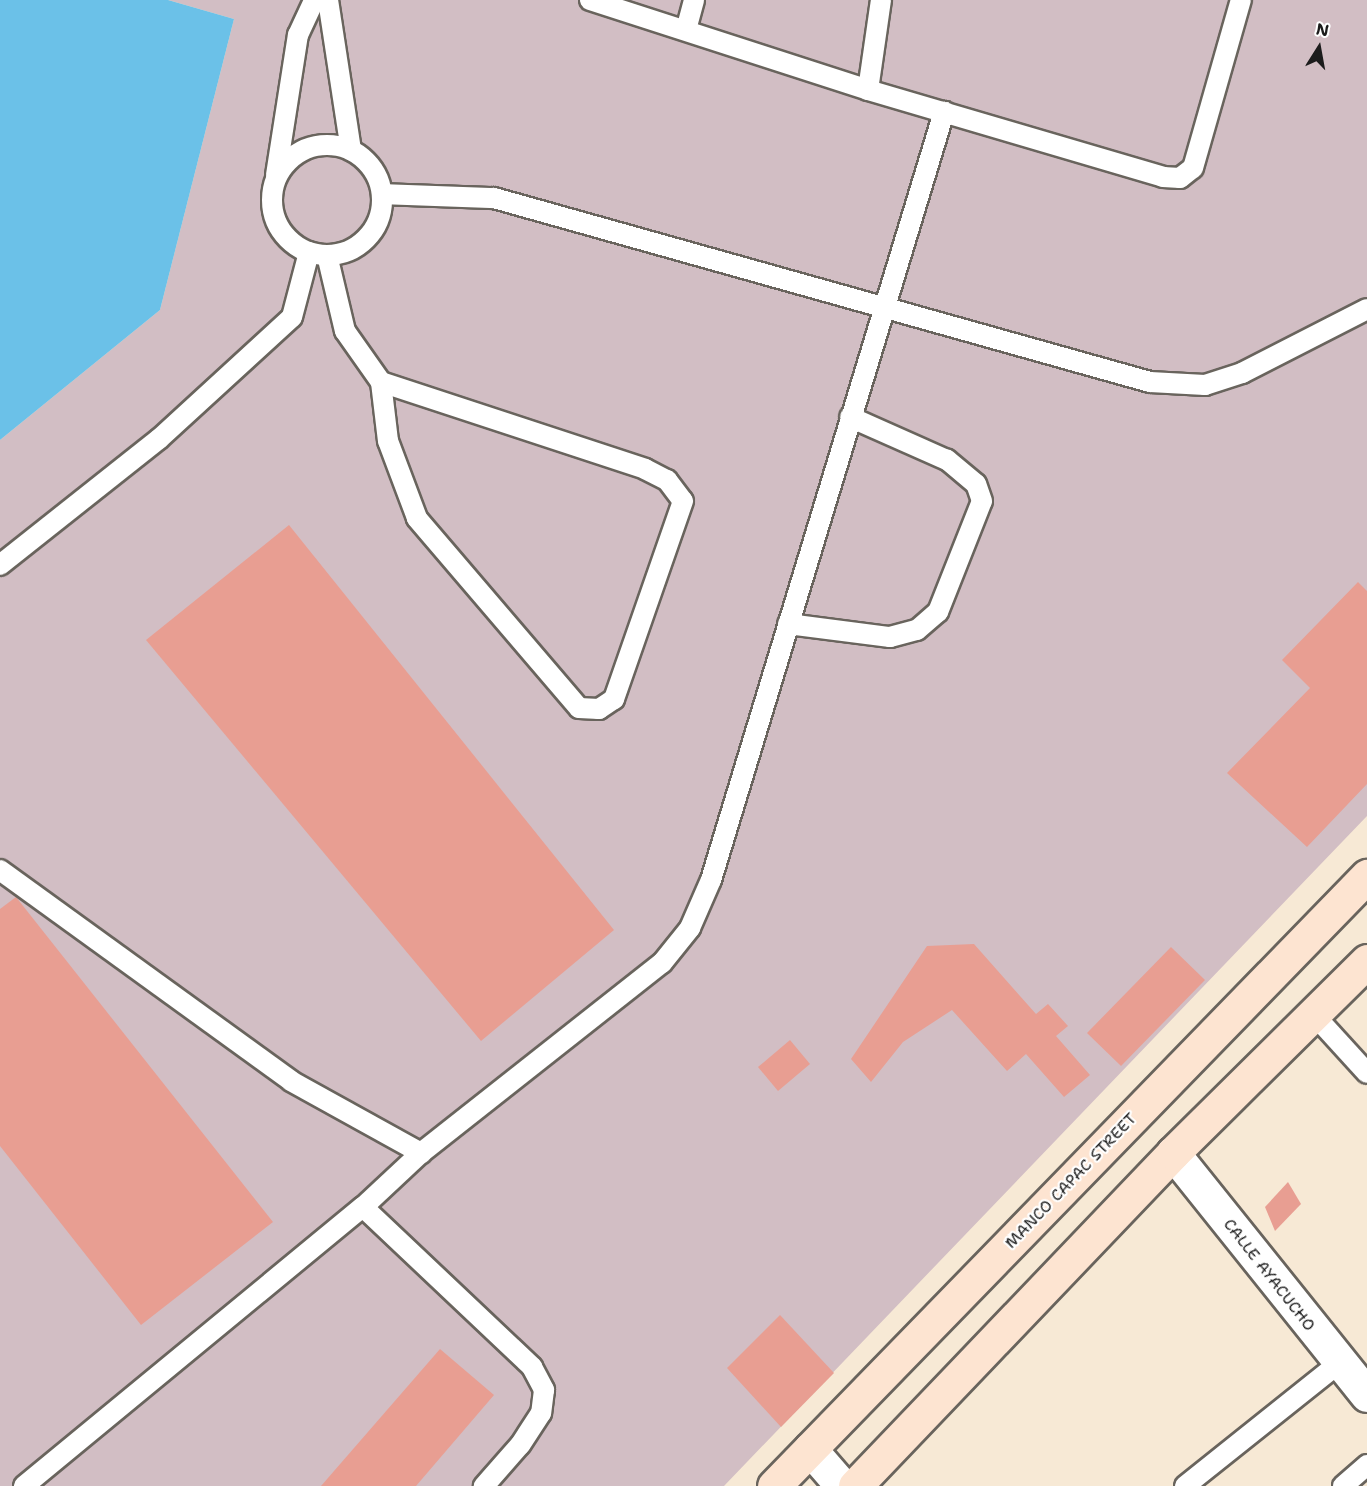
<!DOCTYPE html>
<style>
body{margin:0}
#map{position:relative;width:1367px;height:1486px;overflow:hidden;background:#f7e9d5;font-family:"Shantell Sans",sans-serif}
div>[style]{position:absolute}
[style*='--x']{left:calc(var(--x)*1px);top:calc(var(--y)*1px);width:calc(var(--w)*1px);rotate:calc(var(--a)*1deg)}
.industrial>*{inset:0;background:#d2bec4}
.water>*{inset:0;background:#6bc1e8}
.building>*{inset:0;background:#e89e92}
.roads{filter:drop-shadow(2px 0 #69645d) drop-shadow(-2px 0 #69645d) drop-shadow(0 2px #69645d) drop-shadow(0 -2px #69645d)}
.lane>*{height:20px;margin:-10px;padding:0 10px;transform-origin:10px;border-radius:10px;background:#fff}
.lane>.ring{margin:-10px;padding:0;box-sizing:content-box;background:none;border:20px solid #fff;border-radius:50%}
.street>*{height:33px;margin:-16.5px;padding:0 16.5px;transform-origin:16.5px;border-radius:16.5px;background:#fff}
.secondary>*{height:33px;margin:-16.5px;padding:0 16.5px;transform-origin:16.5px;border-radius:16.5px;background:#fde4d1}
span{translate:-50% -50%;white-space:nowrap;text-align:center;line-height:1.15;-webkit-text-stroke:4.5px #fff;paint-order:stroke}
.street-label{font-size:16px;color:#1c1c1c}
.north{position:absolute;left:1289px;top:18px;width:60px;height:60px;-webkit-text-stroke:4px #fff;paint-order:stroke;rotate:11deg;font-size:16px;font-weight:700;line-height:24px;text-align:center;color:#1c1c1c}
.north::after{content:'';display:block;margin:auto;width:21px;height:27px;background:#1c1c1c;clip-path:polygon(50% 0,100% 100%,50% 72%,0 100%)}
</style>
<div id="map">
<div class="industrial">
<i style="clip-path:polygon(168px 0,1367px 0,1367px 816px,724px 1486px,0 1486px,0 440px,160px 310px,234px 19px)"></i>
</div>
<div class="water">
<i style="clip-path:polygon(0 0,168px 0,234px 19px,160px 310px,0 440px)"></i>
</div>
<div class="building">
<i style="clip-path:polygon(289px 525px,614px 930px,481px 1041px,146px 640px)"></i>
<i style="clip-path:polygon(1358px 582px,1367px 591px,1367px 784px,1307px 847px,1227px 773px,1310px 688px,1282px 660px)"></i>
<i style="clip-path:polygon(16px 897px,273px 1222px,141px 1325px,0 1146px,0 909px)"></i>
<i style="clip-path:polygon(974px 944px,1036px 1014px,1048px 1004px,1068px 1026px,1056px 1036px,1090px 1075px,1064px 1097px,1026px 1054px,1007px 1071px,952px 1010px,903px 1042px,871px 1082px,851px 1059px,927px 946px)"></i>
<i style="clip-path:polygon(1171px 947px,1205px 980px,1121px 1066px,1087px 1033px)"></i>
<i style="clip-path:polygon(790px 1040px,810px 1064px,778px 1091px,758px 1067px)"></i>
<i style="clip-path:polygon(1288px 1182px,1301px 1204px,1275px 1231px,1265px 1207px)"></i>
<i style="clip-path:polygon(780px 1315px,834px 1373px,781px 1427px,727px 1368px)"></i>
<i style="clip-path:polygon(440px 1349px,494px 1395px,416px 1486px,321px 1486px)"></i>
</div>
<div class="roads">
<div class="lane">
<i style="--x:328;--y:0;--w:152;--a:81.3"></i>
<i style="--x:590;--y:0;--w:292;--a:17.9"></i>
<i style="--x:868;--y:90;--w:308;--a:16.4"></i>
<i style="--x:1163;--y:177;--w:17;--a:3"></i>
<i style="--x:1180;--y:178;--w:16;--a:-38"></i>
<i style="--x:1193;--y:168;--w:175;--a:-74.1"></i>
<i style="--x:686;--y:30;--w:31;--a:-75"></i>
<i style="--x:868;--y:90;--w:91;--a:-81.8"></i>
<i class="ring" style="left:272px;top:145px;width:90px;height:90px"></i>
<i style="--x:276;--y:175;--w:142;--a:-81.1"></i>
<i style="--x:298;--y:35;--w:38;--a:-65"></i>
<i style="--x:383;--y:194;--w:111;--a:2.1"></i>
<i style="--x:494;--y:198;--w:681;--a:15.67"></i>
<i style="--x:1150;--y:382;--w:55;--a:3.1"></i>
<i style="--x:1205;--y:385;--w:39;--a:-18"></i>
<i style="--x:1242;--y:373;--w:140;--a:-27.1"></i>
<i style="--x:327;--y:255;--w:78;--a:76.7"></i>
<i style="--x:345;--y:331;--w:62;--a:54.8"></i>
<i style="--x:381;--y:382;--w:278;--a:18.2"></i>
<i style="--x:645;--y:469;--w:25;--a:27"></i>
<i style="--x:667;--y:480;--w:26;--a:53"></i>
<i style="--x:683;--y:501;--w:210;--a:109.2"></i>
<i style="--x:614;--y:699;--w:18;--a:146"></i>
<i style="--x:599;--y:709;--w:20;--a:-177"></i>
<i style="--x:579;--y:708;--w:250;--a:-130.5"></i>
<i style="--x:417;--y:518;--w:82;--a:-110.6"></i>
<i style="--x:388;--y:441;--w:59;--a:-96.8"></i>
<i style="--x:0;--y:565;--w:203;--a:-38.4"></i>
<i style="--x:159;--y:439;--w:180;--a:-42.5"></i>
<i style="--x:292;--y:317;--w:67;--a:-75.3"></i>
<i style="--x:788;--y:624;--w:103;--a:7.3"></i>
<i style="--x:890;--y:637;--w:28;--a:-15"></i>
<i style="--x:917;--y:630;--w:28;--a:-41"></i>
<i style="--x:938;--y:612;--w:119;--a:-68.4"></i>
<i style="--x:982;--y:501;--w:18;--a:-109"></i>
<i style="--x:976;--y:484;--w:38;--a:-140"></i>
<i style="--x:947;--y:460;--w:106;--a:-156.1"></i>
<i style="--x:0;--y:870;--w:359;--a:35.9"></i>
<i style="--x:291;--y:1081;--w:149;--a:29"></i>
<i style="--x:1315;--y:1016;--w:77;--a:47.6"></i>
<i style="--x:363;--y:1207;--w:233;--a:43.4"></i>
<i style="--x:532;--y:1367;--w:26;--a:62"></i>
<i style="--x:544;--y:1390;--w:23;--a:97"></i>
<i style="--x:541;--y:1413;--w:38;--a:123"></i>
<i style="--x:520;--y:1445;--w:55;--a:131.3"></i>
<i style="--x:24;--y:1486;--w:439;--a:-39.5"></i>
<i style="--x:363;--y:1207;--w:79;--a:-43"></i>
<i style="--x:421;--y:1153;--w:307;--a:-38.3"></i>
<i style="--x:662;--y:963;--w:45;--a:-51.3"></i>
<i style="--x:690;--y:928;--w:52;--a:-66.4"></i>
<i style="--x:711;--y:880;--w:803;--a:-73.12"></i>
<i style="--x:1185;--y:1486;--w:197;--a:-38.6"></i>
<i style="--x:1343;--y:1486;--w:32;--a:-41"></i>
</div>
<div class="street">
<i style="--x:1173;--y:1153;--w:310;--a:51.3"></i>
<i style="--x:810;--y:1449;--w:49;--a:49.1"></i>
</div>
<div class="secondary">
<i style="--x:774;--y:1486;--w:851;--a:-45.81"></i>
<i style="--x:855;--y:1486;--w:460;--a:-46.3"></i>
<i style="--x:1173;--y:1153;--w:273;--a:-44.7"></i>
</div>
</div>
<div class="street-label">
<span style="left:1071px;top:1181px;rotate:-46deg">MANCO CAPAC STREET</span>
<span style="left:1269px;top:1275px;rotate:52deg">CALLE AYACUCHO</span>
</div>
<div class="north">N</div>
</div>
